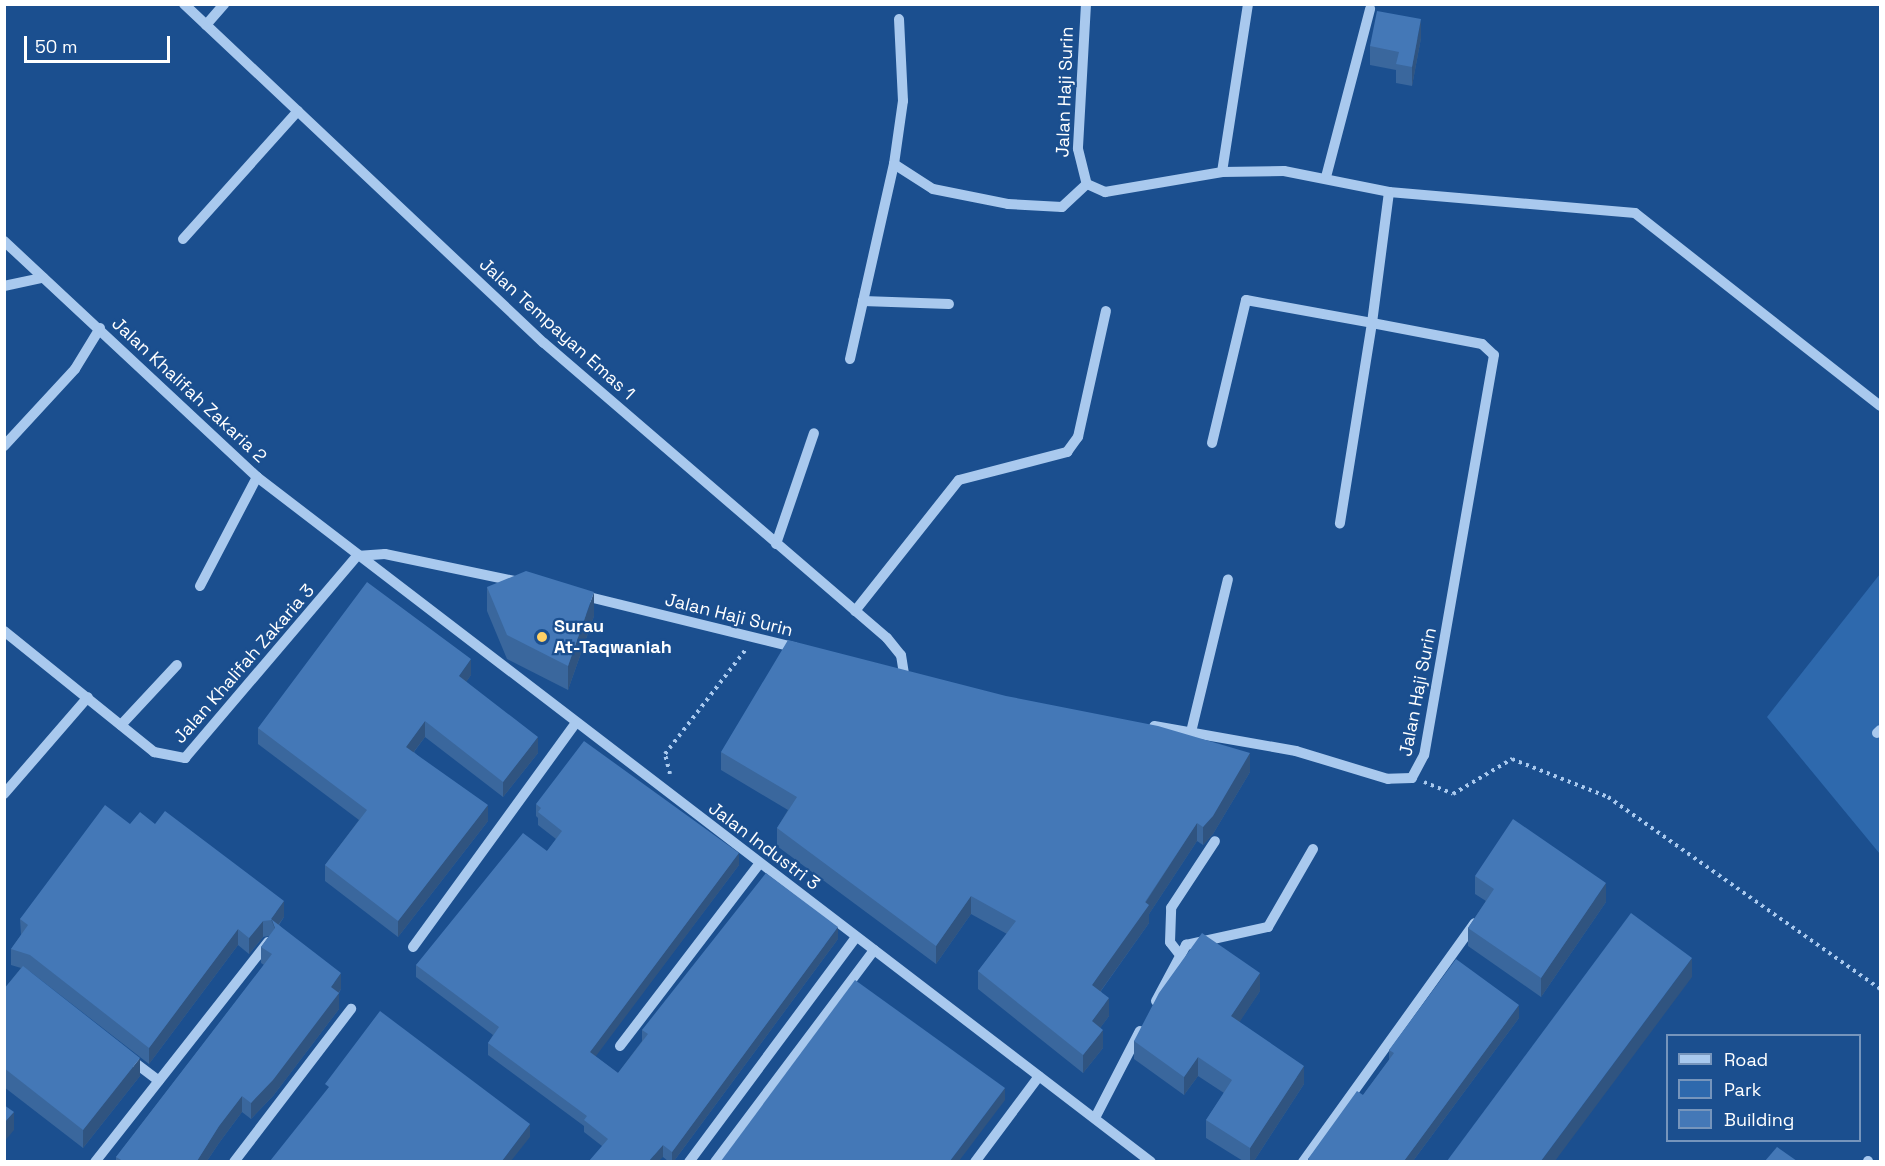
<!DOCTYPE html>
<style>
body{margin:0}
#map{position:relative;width:1885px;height:1166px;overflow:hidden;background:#1b4f8f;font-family:"Space Grotesk",sans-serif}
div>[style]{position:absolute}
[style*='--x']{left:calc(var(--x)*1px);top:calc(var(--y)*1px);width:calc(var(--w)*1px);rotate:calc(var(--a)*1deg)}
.green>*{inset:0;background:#2e69ad}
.path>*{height:4px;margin-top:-2px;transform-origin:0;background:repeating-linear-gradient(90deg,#a9c9ee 0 3px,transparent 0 7.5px)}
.minor>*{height:10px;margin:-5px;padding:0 5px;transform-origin:5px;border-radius:5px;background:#a9c9ee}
.wall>*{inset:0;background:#3a679d}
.shaded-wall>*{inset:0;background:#305480}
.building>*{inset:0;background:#4478b7}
.dots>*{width:16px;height:16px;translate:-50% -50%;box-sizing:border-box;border:3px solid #1b4f8f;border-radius:50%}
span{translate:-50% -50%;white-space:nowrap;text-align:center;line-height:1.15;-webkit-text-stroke:4.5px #1b4f8f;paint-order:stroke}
.street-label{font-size:18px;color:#fff}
.poi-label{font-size:18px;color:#fff;font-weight:700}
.left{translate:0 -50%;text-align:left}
.frame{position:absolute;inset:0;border:6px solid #fff;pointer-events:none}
.legend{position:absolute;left:1666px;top:1034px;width:195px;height:108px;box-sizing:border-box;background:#1b4f8f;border:2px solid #7695bc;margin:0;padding:8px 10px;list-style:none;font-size:18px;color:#fff}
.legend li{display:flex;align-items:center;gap:12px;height:30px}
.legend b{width:30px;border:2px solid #7695bc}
.scale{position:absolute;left:24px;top:36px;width:146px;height:27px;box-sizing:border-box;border:3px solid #fff;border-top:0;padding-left:8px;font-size:18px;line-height:21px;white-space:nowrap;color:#fff;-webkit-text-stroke:4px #1b4f8f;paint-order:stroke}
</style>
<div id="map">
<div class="green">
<i style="clip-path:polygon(1880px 574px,1880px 854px,1767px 717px)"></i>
</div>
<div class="path">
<i style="--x:670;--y:774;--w:21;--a:-104"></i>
<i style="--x:665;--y:754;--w:134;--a:-52.3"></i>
<i style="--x:1424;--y:782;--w:31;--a:22"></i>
<i style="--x:1453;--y:794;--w:69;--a:-30.7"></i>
<i style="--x:1512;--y:759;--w:103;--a:21.6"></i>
<i style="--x:1608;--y:797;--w:333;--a:35.2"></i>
</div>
<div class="minor">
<i style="--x:184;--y:4;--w:494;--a:43.3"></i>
<i style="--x:544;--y:343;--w:452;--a:40.7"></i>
<i style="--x:887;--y:638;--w:22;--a:51"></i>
<i style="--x:901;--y:655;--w:20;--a:81"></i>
<i style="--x:1086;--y:4;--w:145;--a:93.2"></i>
<i style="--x:1078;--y:149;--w:36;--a:76"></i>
<i style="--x:1087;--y:184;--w:20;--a:24"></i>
<i style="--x:1105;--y:192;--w:119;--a:-9.7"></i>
<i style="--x:1222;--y:172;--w:62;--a:-0.9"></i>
<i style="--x:1284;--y:171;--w:107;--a:11.3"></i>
<i style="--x:1389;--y:192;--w:132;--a:97.4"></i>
<i style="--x:1372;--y:323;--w:112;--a:10.8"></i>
<i style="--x:1482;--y:344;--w:16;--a:43"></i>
<i style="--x:1494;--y:355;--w:406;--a:99.9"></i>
<i style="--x:1424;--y:755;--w:26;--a:118"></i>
<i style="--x:1412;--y:778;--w:24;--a:178"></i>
<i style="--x:1388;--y:779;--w:96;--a:-163.1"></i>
<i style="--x:1296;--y:751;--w:144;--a:-170"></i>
<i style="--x:206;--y:25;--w:28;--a:-49"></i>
<i style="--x:894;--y:164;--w:64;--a:-81.9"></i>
<i style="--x:903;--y:101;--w:82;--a:-92.8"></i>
<i style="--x:1222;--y:172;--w:170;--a:-81.2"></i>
<i style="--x:1326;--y:177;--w:174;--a:-75.3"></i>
<i style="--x:1389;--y:192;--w:247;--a:4.9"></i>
<i style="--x:1635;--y:213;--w:312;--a:38.2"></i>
<i style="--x:183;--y:239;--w:172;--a:-48.1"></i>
<i style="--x:4;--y:241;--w:346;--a:43"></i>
<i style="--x:257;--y:477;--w:1126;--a:37.46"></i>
<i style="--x:4;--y:286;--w:40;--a:-12"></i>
<i style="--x:863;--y:301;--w:86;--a:2"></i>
<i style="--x:850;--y:359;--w:200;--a:-77.3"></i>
<i style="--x:894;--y:164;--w:46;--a:32.7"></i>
<i style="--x:933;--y:189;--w:76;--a:11.3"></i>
<i style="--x:1008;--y:204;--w:54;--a:3.2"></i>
<i style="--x:1062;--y:207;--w:34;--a:-43"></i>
<i style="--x:1212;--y:443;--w:147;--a:-76.6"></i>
<i style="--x:1246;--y:300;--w:128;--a:10.3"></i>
<i style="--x:1372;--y:323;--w:203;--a:99.1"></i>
<i style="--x:4;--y:446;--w:105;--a:-47.3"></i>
<i style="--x:75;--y:369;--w:48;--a:-58.6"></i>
<i style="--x:776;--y:544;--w:117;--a:-71.1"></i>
<i style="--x:357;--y:556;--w:28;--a:-4"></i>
<i style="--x:385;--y:554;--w:137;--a:11.8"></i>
<i style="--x:200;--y:586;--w:123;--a:-62.4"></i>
<i style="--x:581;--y:595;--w:221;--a:13.8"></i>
<i style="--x:855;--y:611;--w:167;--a:-51.6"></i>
<i style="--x:959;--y:480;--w:112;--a:-14.5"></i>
<i style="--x:1067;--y:452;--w:19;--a:-54"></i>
<i style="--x:1078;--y:437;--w:129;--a:-77.5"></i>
<i style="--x:4;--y:631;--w:193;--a:38.9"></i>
<i style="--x:154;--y:752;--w:32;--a:11"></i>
<i style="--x:185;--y:758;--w:265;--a:-49.6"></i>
<i style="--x:121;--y:725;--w:82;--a:-47"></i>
<i style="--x:1191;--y:732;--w:157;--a:-76.4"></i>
<i style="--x:1877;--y:733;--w:4;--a:-45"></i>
<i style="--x:4;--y:794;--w:128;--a:-49.1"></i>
<i style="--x:413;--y:947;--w:277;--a:-54"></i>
<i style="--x:1180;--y:955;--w:16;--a:-128"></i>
<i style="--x:1170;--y:942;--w:34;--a:-88"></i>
<i style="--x:1171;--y:908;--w:80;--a:-56.7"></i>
<i style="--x:1156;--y:1001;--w:64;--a:-61.8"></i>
<i style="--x:1186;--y:945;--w:84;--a:-12.4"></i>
<i style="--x:1268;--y:927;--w:90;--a:-60"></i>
<i style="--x:620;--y:1046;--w:230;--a:-52.6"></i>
<i style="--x:130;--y:1059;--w:36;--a:37"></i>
<i style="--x:1095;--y:1118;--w:98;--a:-62.7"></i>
<i style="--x:95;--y:1162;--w:280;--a:-51.8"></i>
<i style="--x:234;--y:1162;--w:193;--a:-52.6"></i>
<i style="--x:689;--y:1162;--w:280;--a:-53.4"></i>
<i style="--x:715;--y:1162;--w:265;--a:-53.1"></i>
<i style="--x:975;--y:1162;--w:107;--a:-53.3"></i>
<i style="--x:1303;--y:1162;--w:294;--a:-54.3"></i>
<i style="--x:1868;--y:1162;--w:1;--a:-90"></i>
</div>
<div class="wall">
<i style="clip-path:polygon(1421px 38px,1412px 86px,1396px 83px,1396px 70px,1370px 65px,1370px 46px)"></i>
<i style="clip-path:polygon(487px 587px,594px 616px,568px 690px,507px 659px,487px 611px)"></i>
<i style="clip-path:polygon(471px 675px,466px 682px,538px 753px,503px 797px,425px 737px,414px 752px,488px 821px,398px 937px,325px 881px,325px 865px,359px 820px,258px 744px,258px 728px)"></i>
<i style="clip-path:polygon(721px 752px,1250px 772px,1213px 834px,1203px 845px,1197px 841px,1149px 914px,1149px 923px,1101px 991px,1109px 1016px,1100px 1028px,1103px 1048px,1083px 1073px,978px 989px,978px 971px,1007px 934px,971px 914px,936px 964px,777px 846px,777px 828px,788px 810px,721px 770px)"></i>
<i style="clip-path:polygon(536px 804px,739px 865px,595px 1056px,618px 1073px,642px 1041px,642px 1030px,838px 939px,674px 1161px,668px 1161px,663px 1157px,602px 1146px,584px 1132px,584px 1126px,488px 1055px,488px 1043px,493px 1035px,416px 977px,416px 965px,547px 851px,556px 839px,538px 825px,538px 818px,536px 816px)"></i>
<i style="clip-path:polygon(130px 824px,284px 917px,279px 925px,341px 989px,339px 993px,339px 1009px,273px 1096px,251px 1119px,242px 1112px,219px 1143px,207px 1161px,116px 1161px,116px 1157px,264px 965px,261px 963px,261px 947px,269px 936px,263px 937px,249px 954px,238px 945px,149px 1064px,28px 970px,140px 1076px,83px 1148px,4px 1087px,4px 989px,21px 968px,11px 965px,11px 949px,21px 935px,20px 919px)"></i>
<i style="clip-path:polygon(1475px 876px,1606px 902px,1541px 997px,1468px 946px,1468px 928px,1486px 901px,1475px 894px)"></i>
<i style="clip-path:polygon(1260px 991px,1239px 1022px,1304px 1084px,1254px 1161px,1243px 1161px,1206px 1138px,1206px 1120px,1224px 1093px,1198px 1076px,1184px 1095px,1134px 1059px,1134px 1041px)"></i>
<i style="clip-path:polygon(1519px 1018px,1413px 1161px,1308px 1161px,1308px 1159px,1363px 1095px,1389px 1060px,1389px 1050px)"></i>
</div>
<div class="shaded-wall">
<i style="clip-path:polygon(1421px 19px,1421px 38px,1412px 86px,1412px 67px)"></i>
<i style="clip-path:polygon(594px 592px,594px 616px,568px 690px,568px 666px)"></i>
<i style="clip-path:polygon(471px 659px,471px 675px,459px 692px,459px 676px)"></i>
<i style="clip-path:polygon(425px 721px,425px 737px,406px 762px,406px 747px)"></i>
<i style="clip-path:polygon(538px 737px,538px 753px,503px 797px,503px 782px)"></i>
<i style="clip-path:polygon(1250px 753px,1250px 772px,1213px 834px,1203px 845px,1203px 827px)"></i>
<i style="clip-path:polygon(488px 805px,488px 821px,398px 937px,398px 921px)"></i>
<i style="clip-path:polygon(1197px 823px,1197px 841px,1149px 914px,1149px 923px,1092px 1003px,1092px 985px)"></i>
<i style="clip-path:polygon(739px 853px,739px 865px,590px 1064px,590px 1052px)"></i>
<i style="clip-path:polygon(1606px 883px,1606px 902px,1541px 997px,1541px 978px)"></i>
<i style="clip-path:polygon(971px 896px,971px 914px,936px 964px,936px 946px)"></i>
<i style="clip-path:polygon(284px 901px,284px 917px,275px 929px,271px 919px)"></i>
<i style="clip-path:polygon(263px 921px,263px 937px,249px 954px,249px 938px)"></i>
<i style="clip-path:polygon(838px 927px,838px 939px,674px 1161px,672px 1161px,672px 1152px)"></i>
<i style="clip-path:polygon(238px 929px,238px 945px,149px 1064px,149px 1048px)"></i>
<i style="clip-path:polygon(1692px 958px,1692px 977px,1555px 1161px,1541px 1161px)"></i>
<i style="clip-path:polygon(341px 973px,341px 989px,331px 1003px,331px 987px)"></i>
<i style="clip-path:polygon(1260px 973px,1260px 991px,1231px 1035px,1231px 1016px)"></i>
<i style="clip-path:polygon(339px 993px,339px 1009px,273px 1096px,251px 1119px,251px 1103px)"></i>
<i style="clip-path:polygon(1109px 998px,1109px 1016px,1092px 1039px,1092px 1021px)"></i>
<i style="clip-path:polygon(1519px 1005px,1519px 1018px,1413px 1161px,1404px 1161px)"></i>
<i style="clip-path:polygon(1103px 1030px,1103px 1048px,1083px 1073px,1083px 1055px)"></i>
<i style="clip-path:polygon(1198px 1057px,1198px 1076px,1184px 1095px,1184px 1077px)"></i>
<i style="clip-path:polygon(140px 1058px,140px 1076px,83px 1148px,83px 1130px)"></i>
<i style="clip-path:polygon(1304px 1066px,1304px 1084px,1254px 1161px,1250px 1161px,1250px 1148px)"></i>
<i style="clip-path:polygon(1005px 1088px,1005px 1100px,959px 1161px,950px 1161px)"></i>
<i style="clip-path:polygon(242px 1096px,242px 1112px,219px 1143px,207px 1161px,197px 1161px,219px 1126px)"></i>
<i style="clip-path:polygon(14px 1112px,14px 1130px,4px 1142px,4px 1123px)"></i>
<i style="clip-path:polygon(530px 1124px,530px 1137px,511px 1161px,502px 1161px)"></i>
<i style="clip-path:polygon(663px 1145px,663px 1157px,659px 1161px,649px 1161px)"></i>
</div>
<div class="building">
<i style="clip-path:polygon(1377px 11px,1421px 19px,1412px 67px,1396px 64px,1399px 52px,1370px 46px)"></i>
<i style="clip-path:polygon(526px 571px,594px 592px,568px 666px,507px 635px,487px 587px)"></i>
<i style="clip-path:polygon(367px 582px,471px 659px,459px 676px,538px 737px,503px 782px,425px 721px,406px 747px,488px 805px,398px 921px,325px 865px,367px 810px,258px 728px)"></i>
<i style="clip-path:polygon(788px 640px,1006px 696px,1158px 726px,1250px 753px,1213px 816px,1203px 827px,1197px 823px,1145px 902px,1149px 905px,1092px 985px,1109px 998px,1092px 1021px,1103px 1030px,1083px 1055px,978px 971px,1016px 921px,971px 896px,936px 946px,777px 828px,797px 797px,721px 752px)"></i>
<i style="clip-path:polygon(584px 741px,739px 853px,590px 1052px,618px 1073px,648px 1034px,642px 1030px,766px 873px,838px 927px,672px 1152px,663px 1145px,649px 1161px,589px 1161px,608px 1139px,584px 1120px,587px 1116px,488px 1043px,499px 1027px,416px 965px,523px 833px,547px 851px,562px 831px,538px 812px,541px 808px,536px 804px)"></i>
<i style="clip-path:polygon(105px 805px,130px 824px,140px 812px,155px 824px,165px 811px,284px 901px,271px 919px,341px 973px,331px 987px,339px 993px,273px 1080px,251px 1103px,242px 1096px,219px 1126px,197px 1161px,123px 1161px,116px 1157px,272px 954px,261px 947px,275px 928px,272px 920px,263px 921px,249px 938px,238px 929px,149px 1048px,30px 955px,11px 949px,28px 925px,20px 919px)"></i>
<i style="clip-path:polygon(1513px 819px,1606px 883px,1541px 978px,1468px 928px,1494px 889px,1475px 876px)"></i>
<i style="clip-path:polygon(1631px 913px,1692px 958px,1541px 1161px,1447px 1161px)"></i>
<i style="clip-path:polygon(1202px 933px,1260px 973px,1231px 1016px,1304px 1066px,1250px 1148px,1206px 1120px,1232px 1080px,1198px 1057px,1184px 1077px,1134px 1041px,1159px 993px)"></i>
<i style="clip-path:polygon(1456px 959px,1519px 1005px,1404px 1161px,1311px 1161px,1308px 1159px,1357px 1091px,1363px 1095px,1394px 1053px,1389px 1050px)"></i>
<i style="clip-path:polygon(23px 966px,140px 1058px,83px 1130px,4px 1068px,4px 989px)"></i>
<i style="clip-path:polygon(855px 980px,1005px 1088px,950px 1161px,721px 1161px)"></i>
<i style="clip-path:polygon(380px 1011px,530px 1124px,502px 1161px,270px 1161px,329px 1087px,325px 1084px)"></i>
<i style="clip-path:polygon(4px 1105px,14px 1112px,4px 1123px)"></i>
<i style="clip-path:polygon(1777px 1147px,1797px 1161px,1765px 1161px)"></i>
</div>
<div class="dots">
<i style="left:542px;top:637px;background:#ffd166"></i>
</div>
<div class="street-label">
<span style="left:1065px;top:92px;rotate:-88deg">Jalan Haji Surin</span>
<span style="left:557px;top:329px;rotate:42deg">Jalan Tempayan Emas 1</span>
<span style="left:189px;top:390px;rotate:43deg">Jalan Khalifah Zakaria 2</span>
<span style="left:729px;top:615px;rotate:14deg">Jalan Haji Surin</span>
<span style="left:244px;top:664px;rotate:-49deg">Jalan Khalifah Zakaria 3</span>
<span style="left:1418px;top:692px;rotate:-79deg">Jalan Haji Surin</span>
<span style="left:764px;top:846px;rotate:37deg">Jalan Industri 3</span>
</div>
<div class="poi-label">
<span class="left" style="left:554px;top:637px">Surau<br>At-Taqwaniah</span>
</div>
<div class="frame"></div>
<ul class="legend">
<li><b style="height:8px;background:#a9c9ee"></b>Road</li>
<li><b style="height:16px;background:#2e69ad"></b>Park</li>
<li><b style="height:16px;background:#4478b7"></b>Building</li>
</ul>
<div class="scale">50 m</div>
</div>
